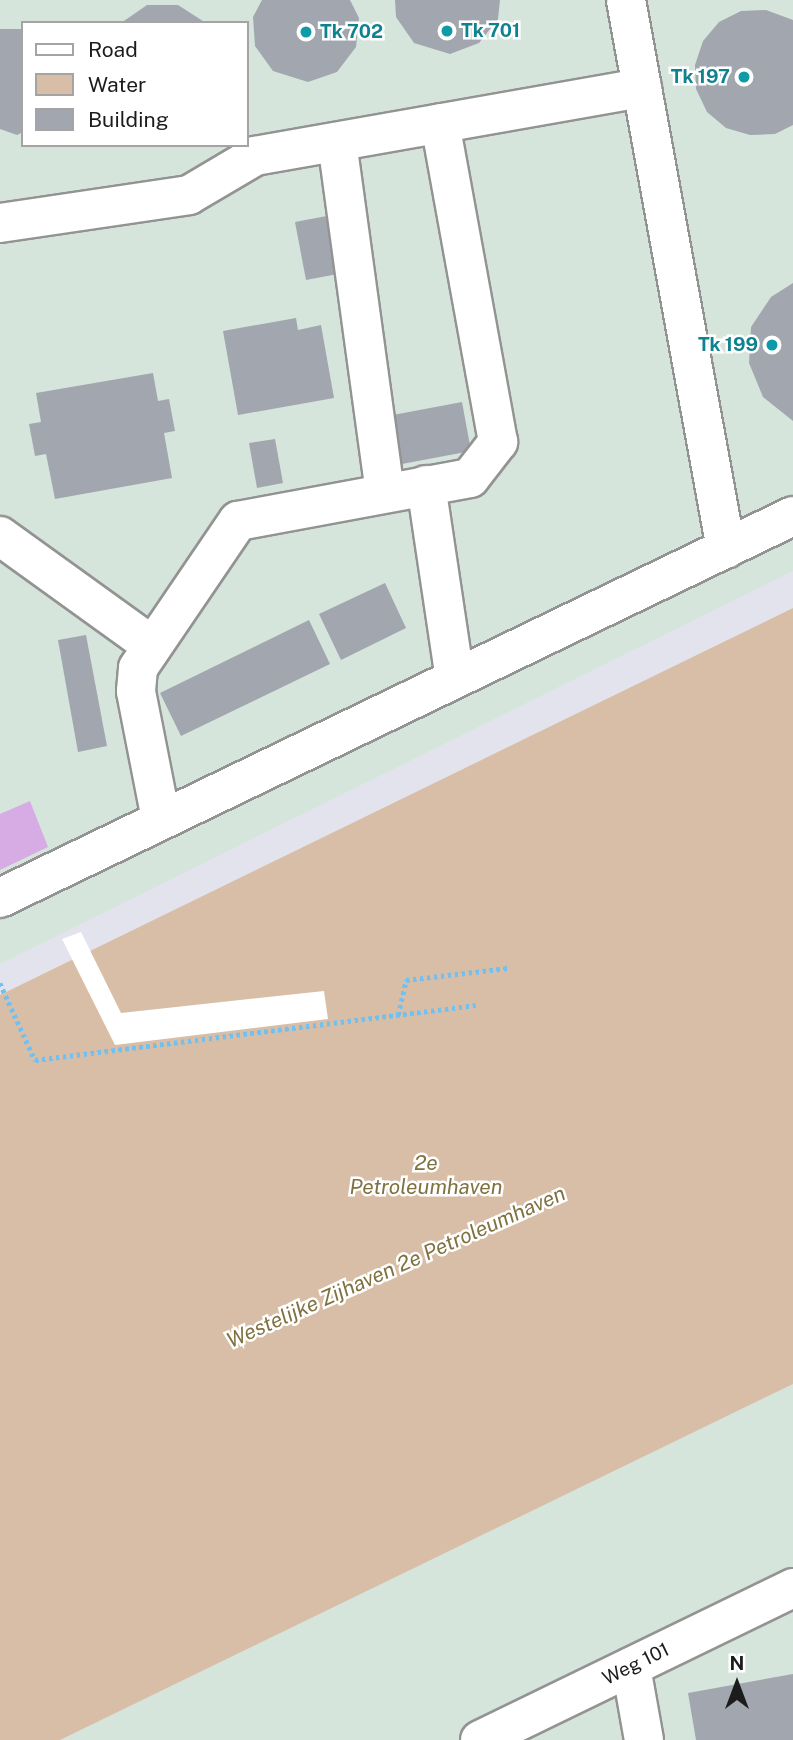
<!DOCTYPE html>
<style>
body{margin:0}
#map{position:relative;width:793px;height:1740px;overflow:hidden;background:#e2e3ed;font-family:"Public Sans",sans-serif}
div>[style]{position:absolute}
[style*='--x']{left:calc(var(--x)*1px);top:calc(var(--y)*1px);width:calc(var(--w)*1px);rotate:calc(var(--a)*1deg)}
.industrial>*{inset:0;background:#d5e5dc}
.grass>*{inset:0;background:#d7abe4}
.water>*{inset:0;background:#d8bea6}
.pier>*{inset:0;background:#fff}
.building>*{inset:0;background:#a2a6ae}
.path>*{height:4.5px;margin-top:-2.25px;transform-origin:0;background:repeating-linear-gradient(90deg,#71c0ef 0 3.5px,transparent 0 7px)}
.roads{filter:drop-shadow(2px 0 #939393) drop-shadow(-2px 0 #939393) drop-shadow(0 2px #939393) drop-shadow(0 -2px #939393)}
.minor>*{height:38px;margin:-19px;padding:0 19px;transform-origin:19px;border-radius:19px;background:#fff}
.dots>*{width:19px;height:19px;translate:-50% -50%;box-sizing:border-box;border:4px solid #fff;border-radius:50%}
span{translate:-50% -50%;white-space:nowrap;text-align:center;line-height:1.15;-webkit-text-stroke:5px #fff;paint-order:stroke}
.culture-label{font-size:19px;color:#0d838f;font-weight:700}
.left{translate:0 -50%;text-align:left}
.right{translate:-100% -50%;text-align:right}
.street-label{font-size:19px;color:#1c1c1c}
.water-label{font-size:21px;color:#7f7140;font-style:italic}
.legend{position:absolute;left:21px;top:21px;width:228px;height:126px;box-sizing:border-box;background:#fff;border:2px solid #a4a4a4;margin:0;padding:9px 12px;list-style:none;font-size:21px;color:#1c1c1c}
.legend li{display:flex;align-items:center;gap:14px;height:35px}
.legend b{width:35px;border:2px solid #a4a4a4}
.north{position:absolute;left:702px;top:1649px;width:70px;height:70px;-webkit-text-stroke:5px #fff;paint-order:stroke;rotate:0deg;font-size:19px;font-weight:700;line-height:28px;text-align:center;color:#1c1c1c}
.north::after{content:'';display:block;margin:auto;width:24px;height:32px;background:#1c1c1c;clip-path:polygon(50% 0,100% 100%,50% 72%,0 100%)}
</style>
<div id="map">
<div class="industrial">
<i style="clip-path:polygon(evenodd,0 0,793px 0,793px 571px,0 964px,0 0,23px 23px,247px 23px,247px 145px,23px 145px,23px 23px)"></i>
<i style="clip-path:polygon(793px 1384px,793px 1740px,60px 1740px,253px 1646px)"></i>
</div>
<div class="grass">
<i style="clip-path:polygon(30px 801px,48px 847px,0 870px,0 814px)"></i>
</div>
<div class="water">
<i style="clip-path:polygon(793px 608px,793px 1384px,60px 1740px,0 1740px,0 995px)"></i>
</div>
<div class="pier">
<i style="clip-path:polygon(81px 932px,121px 1013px,324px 991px,328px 1019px,115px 1045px,62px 939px)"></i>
</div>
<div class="building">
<i style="clip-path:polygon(262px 0,350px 0,359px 18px,356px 47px,337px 72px,308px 82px,273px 71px,255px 46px,253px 17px)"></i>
<i style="clip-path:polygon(395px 0,500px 0,498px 19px,479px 43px,450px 54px,414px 43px,396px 17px)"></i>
<i style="clip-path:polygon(147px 5px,178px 5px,206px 23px,121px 23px)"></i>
<i style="clip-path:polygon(766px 10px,793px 20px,793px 125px,775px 134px,750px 135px,726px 128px,707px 112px,696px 89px,695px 65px,703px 41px,719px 22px,741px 11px)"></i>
<i style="clip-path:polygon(0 29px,23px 29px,23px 132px,17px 135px,0 129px)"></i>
<i style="clip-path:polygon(332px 215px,343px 273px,306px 280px,295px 222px)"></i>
<i style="clip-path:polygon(793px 283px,793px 421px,763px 397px,749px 363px,751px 327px,771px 297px)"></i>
<i style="clip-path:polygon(296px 318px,298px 330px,321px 325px,334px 398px,238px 415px,223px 331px)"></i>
<i style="clip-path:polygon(153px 373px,158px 401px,169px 399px,175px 431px,164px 433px,172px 478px,55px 499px,46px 454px,35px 456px,29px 424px,41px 422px,36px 393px)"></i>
<i style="clip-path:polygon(462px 402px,471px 451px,402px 464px,393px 415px)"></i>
<i style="clip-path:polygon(275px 439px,283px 483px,257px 488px,249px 443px)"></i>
<i style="clip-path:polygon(385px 583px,406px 628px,341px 660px,319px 614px)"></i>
<i style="clip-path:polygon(309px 620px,330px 664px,181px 736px,160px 693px)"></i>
<i style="clip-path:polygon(86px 635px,107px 746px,78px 752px,58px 640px)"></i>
<i style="clip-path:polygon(793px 1674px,793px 1740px,696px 1740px,688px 1693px)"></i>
</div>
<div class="path">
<i style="--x:0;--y:983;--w:85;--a:65.6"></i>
<i style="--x:35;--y:1060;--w:444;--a:-7.1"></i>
<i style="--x:398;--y:1015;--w:36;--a:-77"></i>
<i style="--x:406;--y:980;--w:103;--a:-6.7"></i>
</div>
<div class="roads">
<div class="minor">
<i style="--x:626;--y:0;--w:558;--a:79.68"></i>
<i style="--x:337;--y:142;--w:354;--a:82.2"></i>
<i style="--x:0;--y:223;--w:191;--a:-8.4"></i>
<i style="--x:189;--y:195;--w:77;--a:-30.6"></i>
<i style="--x:255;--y:156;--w:393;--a:-10"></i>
<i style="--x:426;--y:485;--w:195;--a:81.5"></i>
<i style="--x:0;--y:536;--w:186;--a:35.8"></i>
<i style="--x:161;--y:819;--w:130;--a:-101.1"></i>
<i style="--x:136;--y:691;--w:23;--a:-85"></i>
<i style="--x:138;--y:668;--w:178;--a:-55.8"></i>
<i style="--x:238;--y:521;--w:236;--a:-10.5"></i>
<i style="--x:470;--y:478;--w:46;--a:-52.1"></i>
<i style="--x:498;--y:442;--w:324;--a:-100.3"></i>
<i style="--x:0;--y:898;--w:880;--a:-25.72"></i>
<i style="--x:631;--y:1667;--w:74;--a:79.9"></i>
<i style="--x:480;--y:1740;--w:348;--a:-25.9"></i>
</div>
</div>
<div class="dots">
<i style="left:447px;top:31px;background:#0f9aa8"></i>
<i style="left:306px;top:32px;background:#0f9aa8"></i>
<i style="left:744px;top:77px;background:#0f9aa8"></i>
<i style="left:772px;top:345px;background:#0f9aa8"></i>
</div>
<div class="culture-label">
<span class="left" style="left:461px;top:31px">Tk 701</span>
<span class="left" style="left:320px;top:32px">Tk 702</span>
<span class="right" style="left:730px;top:77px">Tk 197</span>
<span class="right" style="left:758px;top:345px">Tk 199</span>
</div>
<div class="street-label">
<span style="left:636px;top:1664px;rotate:-26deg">Weg 101</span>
</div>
<div class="water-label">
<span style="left:426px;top:1175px">2e<br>Petroleumhaven</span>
<span style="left:396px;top:1267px;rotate:-24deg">Westelijke Zijhaven 2e Petroleumhaven</span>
</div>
<ul class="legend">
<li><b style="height:9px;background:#fff"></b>Road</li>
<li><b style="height:19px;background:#d8bea6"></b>Water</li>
<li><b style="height:19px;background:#a2a6ae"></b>Building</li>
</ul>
<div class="north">N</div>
</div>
